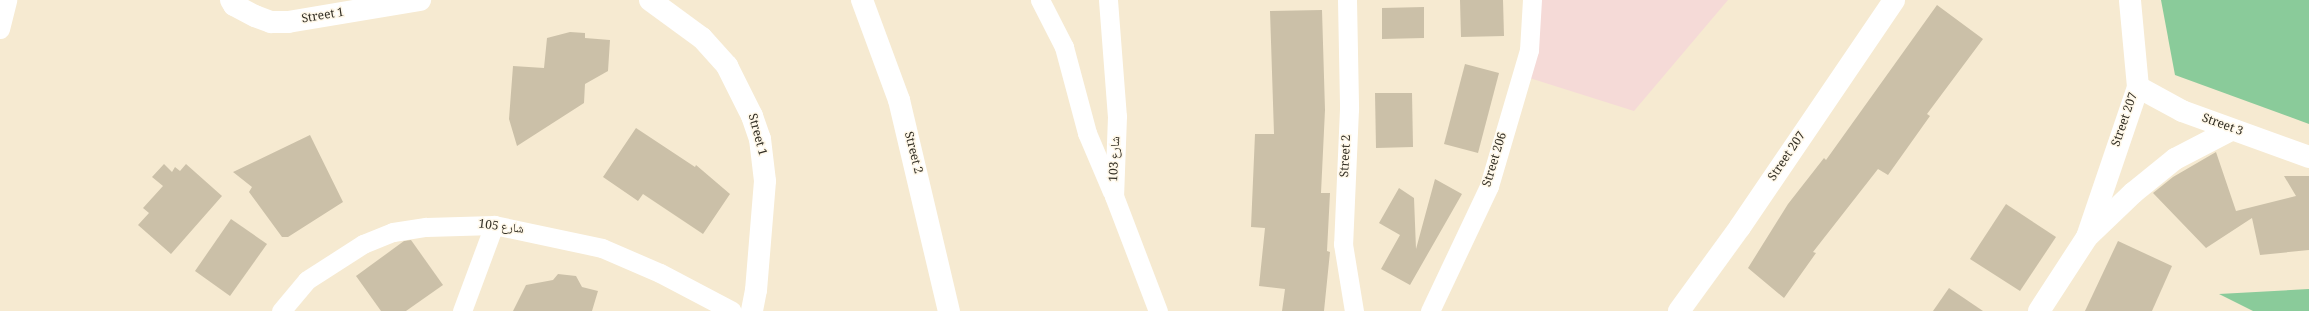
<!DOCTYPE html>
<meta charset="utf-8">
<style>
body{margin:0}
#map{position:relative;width:2309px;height:311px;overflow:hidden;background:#f6ead1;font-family:Georgia,"Noto Naskh Arabic",serif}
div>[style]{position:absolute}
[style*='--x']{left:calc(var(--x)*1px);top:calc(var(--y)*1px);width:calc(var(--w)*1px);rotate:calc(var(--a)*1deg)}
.education>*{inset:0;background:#f5dad7}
.green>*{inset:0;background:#8acb9a}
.building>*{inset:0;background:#cbc0a8}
.minor>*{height:19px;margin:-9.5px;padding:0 9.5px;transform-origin:9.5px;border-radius:9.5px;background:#fff}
.tertiary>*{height:22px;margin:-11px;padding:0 11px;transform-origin:11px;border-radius:11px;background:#fff}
.secondary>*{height:22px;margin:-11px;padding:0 11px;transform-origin:11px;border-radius:11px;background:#fff}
span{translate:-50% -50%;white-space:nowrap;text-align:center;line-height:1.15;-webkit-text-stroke:3px #fff8e9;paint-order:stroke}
.street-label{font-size:12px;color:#332f25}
</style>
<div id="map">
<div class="education">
<i style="clip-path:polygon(1538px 0,1728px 0,1634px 111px,1520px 75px)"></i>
</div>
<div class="green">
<i style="clip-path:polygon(2161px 0,2309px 0,2309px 124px,2175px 75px)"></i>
<i style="clip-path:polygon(2309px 289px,2309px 311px,2253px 311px,2219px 294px)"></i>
</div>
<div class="building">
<i style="clip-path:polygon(1460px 0,1503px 0,1504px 36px,1461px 37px)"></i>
<i style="clip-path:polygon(1937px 5px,1983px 39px,1927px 114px,1930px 116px,1888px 175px,1878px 169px,1813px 252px,1816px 253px,1784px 298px,1748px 268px,1788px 204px,1824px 158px,1826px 160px)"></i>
<i style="clip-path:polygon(1424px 7px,1424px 38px,1382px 39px,1382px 8px)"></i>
<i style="clip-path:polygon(1322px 10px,1325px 110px,1321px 193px,1330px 193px,1327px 251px,1330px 252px,1324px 311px,1282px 311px,1285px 289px,1259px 286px,1265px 228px,1251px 227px,1255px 134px,1274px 134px,1270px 11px)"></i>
<i style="clip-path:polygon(570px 32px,585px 33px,585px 38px,610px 40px,608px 71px,585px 84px,584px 103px,517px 146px,509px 119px,513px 66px,544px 68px,547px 38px)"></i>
<i style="clip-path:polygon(1465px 64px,1499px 73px,1478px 153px,1444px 144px)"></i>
<i style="clip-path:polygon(1375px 93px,1412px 93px,1413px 147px,1376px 148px)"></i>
<i style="clip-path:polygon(636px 128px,695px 167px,696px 165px,730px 194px,703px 234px,643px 194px,638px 201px,603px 177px)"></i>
<i style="clip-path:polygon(310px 135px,343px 202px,288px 237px,282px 237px,249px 192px,252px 187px,233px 172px)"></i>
<i style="clip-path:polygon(2216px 152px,2236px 211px,2296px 196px,2284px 176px,2309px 176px,2309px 250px,2260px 255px,2252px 218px,2206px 248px,2153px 193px,2173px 177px)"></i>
<i style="clip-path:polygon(164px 164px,172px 172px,175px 167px,180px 171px,186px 164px,222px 196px,171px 254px,138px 225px,149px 213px,143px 208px,163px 186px,152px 177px)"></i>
<i style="clip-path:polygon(1435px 179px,1462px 194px,1410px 285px,1381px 269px,1400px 235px,1379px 223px,1399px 188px,1414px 198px,1416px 249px)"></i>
<i style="clip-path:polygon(2006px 204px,2056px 237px,2020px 291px,1970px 259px)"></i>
<i style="clip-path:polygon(231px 219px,267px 244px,230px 296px,195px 271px)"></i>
<i style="clip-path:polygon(411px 240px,443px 285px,406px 311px,381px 311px,356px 276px,404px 241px)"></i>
<i style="clip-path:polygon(2118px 241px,2172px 266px,2152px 311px,2085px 311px)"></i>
<i style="clip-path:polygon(558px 274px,576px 276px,582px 287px,598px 291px,592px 311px,513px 311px,526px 285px,553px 280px)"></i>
<i style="clip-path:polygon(1949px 288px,1983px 311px,1933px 311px)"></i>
</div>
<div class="minor">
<i style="--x:1040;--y:0;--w:53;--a:62.9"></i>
<i style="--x:1064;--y:47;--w:89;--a:75"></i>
<i style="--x:1087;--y:133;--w:64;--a:67"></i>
<i style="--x:1108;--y:0;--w:116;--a:85.6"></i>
<i style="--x:1117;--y:116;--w:80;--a:92.1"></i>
<i style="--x:1114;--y:196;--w:123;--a:69.1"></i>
<i style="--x:1347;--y:0;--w:109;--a:88.9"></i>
<i style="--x:1349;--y:109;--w:135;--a:92.5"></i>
<i style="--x:1343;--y:244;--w:68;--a:80.7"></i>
<i style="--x:0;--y:29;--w:30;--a:-76"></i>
<i style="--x:281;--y:311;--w:40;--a:-50"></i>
<i style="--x:307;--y:280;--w:67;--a:-32.7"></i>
<i style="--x:363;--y:244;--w:32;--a:-22"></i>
<i style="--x:393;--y:232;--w:33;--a:-9"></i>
<i style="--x:426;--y:227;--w:68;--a:-1.7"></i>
<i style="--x:494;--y:225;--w:110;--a:12"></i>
<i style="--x:602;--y:248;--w:63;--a:23.3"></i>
<i style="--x:660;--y:273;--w:81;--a:27.8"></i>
<i style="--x:462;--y:311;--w:92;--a:-69.6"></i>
<i style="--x:1430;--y:311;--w:138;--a:-64.7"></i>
<i style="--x:1489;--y:186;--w:142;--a:-73.6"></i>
<i style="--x:1529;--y:50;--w:50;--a:-86.6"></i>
</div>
<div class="tertiary">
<i style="--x:862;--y:0;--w:107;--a:69.7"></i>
<i style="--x:899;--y:100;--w:217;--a:76.7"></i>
<i style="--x:2138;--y:87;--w:50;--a:28.6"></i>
<i style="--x:2182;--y:111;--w:135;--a:19.9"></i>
<i style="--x:2088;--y:234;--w:155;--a:-71.2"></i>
<i style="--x:2138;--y:87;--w:87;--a:-95.3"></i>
<i style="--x:1679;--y:311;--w:104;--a:-54"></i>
<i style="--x:1740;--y:227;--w:274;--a:-55.8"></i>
<i style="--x:2039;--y:311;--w:88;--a:-57"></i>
<i style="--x:2087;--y:237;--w:64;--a:-43.7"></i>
<i style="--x:2133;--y:193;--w:54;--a:-39"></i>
<i style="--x:2175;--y:159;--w:63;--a:-27.4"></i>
</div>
<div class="secondary">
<i style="--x:231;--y:0;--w:6;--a:59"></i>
<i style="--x:234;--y:5;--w:24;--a:28"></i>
<i style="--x:255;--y:16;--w:17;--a:21"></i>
<i style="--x:271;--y:22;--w:17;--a:0"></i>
<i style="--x:288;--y:22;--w:134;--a:-9.5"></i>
<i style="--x:650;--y:0;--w:64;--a:36.2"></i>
<i style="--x:702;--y:38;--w:38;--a:48"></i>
<i style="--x:727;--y:66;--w:56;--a:63.4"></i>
<i style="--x:752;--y:116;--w:24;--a:71"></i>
<i style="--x:760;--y:139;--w:42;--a:83.2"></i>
<i style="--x:765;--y:181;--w:109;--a:94.7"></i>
<i style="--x:756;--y:290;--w:21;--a:101"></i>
</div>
<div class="street-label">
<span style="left:323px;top:17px;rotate:-9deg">Street 1</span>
<span style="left:2126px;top:120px;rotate:-71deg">Street 207</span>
<span style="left:2222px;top:126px;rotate:20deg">Street 3</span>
<span style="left:756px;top:135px;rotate:75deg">Street 1</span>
<span style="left:912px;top:153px;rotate:76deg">Street 2</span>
<span style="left:1347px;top:156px;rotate:-87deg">Street 2</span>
<span style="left:1788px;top:157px;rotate:-56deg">Street 207</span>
<span style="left:1116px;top:159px;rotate:-87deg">شارع 103</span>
<span style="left:1496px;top:160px;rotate:-73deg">Street 206</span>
<span style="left:501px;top:228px;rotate:7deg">شارع 105</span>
</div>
</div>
